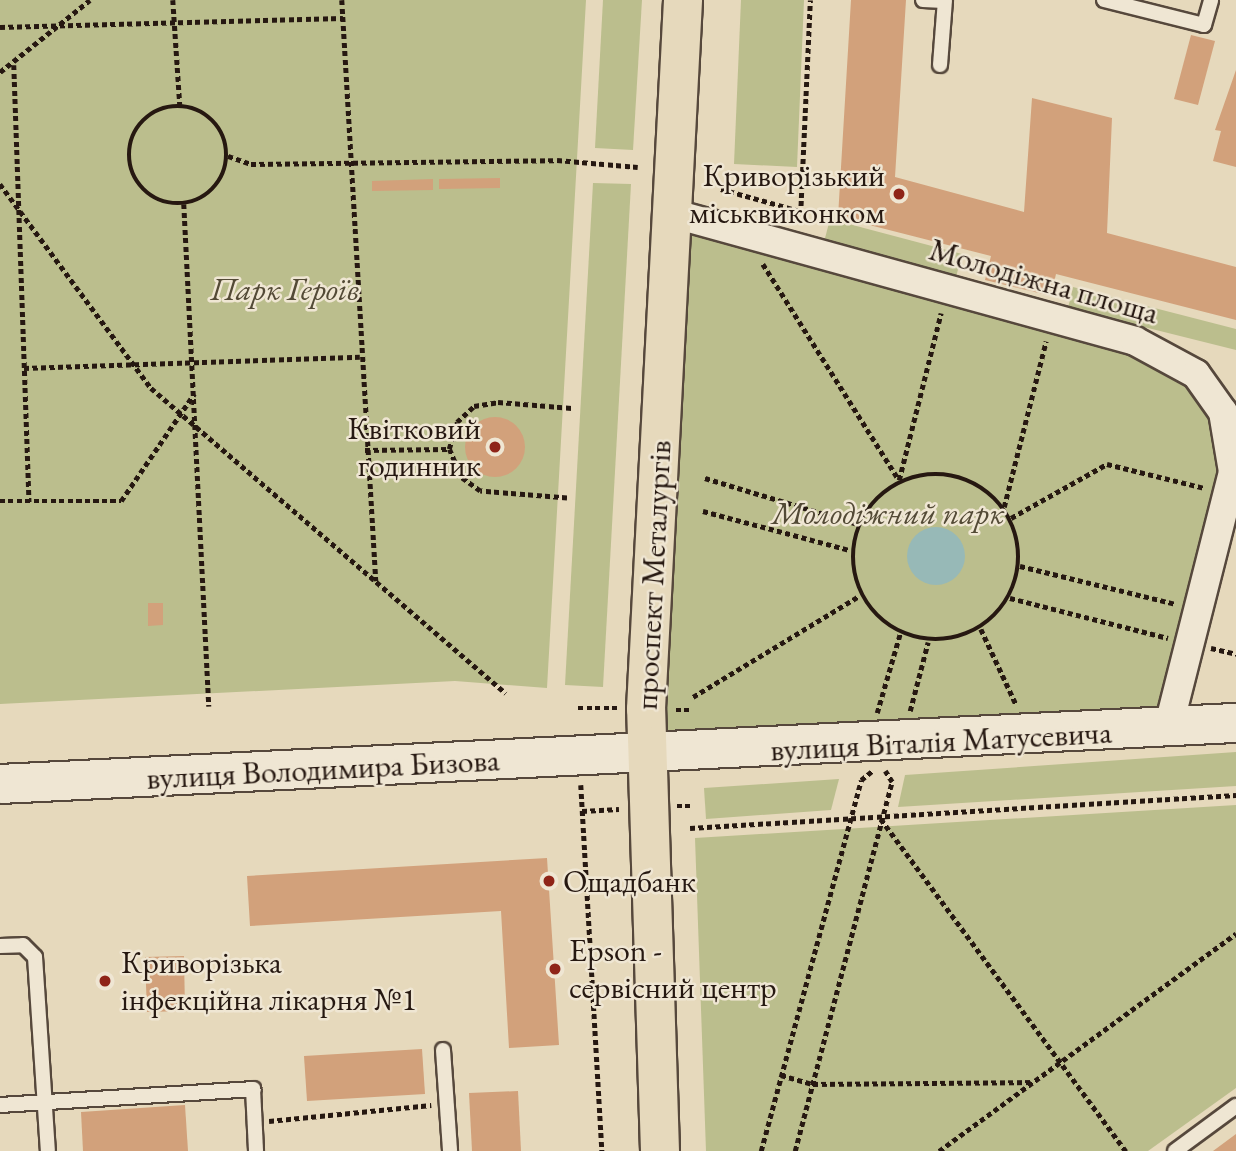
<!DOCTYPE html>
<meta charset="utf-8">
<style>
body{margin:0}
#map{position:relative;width:1236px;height:1151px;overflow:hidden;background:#e6d9bc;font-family:"EB Garamond",serif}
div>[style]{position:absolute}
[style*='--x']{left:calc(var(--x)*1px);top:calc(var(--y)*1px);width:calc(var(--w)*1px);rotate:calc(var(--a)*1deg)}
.green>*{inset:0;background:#bbbe8d}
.water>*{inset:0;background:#97b9b7}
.round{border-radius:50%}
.building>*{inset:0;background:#d2a17b}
.path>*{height:4.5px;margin-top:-2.25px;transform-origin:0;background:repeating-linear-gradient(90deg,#261811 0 5px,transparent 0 8.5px)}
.path>.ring{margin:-2.25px;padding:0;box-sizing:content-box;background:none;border:4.5px solid #261811;border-radius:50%}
.roads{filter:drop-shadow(2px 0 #56483c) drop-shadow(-2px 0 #56483c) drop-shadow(0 2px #56483c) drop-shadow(0 -2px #56483c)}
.lane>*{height:14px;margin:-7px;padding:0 7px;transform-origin:7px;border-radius:7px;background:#efe6d3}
.street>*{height:28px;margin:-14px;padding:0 14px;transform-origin:14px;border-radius:14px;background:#efe6d3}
.secondary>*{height:38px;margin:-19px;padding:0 19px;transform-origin:19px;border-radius:19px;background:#efe6d3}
.primary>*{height:38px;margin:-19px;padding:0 19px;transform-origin:19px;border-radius:19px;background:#e6d9bc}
.dots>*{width:19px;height:19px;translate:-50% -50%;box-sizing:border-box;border:4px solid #efe6d3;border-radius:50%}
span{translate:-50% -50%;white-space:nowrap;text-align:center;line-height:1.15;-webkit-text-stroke:5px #efe6d3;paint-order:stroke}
.poi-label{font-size:32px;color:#261811}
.right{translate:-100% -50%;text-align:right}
.left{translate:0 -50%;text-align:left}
.street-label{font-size:32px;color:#261811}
.park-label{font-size:32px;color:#534a36;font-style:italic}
</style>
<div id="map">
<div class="green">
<i style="clip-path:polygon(0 0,586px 0,547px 688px,455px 681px,0 704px)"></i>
<i style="clip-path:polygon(603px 0,642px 0,633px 150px,595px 148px)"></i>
<i style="clip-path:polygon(741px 0,804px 0,797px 167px,734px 164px)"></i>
<i style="clip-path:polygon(593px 183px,631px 184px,603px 687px,565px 685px)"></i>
<i style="clip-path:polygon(671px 213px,1158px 348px,1231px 433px,1168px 728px,645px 755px)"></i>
<i style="clip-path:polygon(830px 219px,962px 254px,955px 281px,823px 246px)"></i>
<i style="clip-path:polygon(1073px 287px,1236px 329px,1236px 350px,1068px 308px)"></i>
<i style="clip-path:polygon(1236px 752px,1236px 786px,898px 807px,905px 775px)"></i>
<i style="clip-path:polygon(839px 779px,831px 810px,706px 819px,704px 788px)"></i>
<i style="clip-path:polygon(1236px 805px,1236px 1088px,1148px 1151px,706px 1151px,695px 838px)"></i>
</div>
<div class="water">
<i class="round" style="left:907px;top:527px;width:58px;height:58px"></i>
</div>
<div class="building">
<i style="clip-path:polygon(851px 0,906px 0,895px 177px,1024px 212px,1032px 98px,1112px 118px,1107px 233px,1236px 267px,1236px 320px,1056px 274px,1051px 296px,985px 280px,991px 256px,838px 217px)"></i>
<i style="clip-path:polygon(1191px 35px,1215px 41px,1198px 105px,1174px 99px)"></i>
<i style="clip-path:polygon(1236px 70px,1236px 167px,1213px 161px,1221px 131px,1215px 130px)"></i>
<i style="clip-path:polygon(500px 178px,500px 188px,439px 189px,439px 179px)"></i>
<i style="clip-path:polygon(433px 179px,433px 190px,372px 191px,372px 181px)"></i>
<i class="round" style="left:465px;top:417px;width:60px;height:60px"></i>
<i style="clip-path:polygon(148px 603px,163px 603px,163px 625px,148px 626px)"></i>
<i style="clip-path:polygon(547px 858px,559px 1045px,509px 1048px,501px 911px,250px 926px,247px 876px)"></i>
<i style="clip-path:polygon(184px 956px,185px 1011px,147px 1012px,145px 957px)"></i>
<i style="clip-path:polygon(422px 1049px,425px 1094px,307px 1101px,304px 1056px)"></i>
<i style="clip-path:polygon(518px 1091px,521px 1151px,472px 1151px,469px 1093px)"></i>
<i style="clip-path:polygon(185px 1105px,188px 1151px,83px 1151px,81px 1112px)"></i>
<i style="clip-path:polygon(1236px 1134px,1236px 1151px,1213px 1151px)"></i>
</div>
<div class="path">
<i style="--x:173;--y:0;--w:105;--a:86.2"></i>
<i style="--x:342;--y:0;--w:582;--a:86.65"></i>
<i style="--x:0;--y:27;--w:343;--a:-1.5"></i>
<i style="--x:14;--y:65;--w:437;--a:88"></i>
<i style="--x:0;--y:72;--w:115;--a:-38.7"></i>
<i class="ring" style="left:129px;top:106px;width:93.5px;height:93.5px"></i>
<i style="--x:228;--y:156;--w:24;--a:19"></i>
<i style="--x:251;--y:164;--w:306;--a:-0.7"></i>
<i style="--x:557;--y:160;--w:81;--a:4.9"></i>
<i style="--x:0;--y:184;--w:254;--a:53.5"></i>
<i style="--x:151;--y:388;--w:468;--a:40.7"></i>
<i style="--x:721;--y:189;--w:82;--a:15.6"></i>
<i style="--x:184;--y:204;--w:503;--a:87.15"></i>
<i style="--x:800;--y:223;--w:223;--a:-87.4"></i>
<i style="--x:763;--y:264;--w:255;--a:57.8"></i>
<i style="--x:24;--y:368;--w:336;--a:-1.9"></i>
<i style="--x:365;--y:450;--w:84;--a:-0.7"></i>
<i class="ring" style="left:853px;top:474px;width:161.5px;height:161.5px"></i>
<i style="--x:705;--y:478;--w:159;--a:16.8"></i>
<i style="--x:899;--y:480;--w:172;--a:-75.9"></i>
<i style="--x:567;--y:498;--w:87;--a:-175.4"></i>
<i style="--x:480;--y:491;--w:24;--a:-144"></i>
<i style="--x:461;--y:477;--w:30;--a:-113"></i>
<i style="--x:449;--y:449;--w:28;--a:-73"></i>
<i style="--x:457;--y:422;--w:23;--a:-43"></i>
<i style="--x:474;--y:406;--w:24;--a:-9"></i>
<i style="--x:498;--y:402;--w:74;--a:4.6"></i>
<i style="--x:0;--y:501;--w:121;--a:0"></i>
<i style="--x:121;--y:501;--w:130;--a:-55.7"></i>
<i style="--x:1004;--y:507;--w:171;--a:-75.8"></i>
<i style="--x:703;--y:511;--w:152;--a:14.9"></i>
<i style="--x:1011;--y:518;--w:110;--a:-29.4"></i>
<i style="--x:1107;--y:464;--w:101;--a:13.8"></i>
<i style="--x:1020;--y:566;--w:161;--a:13.7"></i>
<i style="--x:1010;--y:598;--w:163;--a:14.2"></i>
<i style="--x:981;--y:629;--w:83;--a:65"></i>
<i style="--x:1211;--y:648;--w:26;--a:13"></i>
<i style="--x:693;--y:697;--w:194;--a:-31.3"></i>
<i style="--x:578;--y:708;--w:40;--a:0"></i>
<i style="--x:676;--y:710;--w:16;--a:0"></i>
<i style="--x:910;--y:711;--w:71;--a:-75.4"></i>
<i style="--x:877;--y:713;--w:82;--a:-73.8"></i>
<i style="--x:581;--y:785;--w:367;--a:86.7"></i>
<i style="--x:677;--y:806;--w:13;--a:0"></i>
<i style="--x:582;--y:811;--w:37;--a:-3"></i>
<i style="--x:881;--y:819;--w:413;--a:53.6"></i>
<i style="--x:690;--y:828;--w:547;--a:-3.46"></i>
<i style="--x:781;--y:1075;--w:33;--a:16"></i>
<i style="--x:813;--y:1084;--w:221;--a:-0.5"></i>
<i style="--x:269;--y:1121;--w:163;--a:-5.6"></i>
<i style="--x:761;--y:1151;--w:384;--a:-74.9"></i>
<i style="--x:861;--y:780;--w:14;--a:-39"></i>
<i style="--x:795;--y:1151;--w:382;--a:-75.3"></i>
<i style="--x:892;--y:782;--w:13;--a:-122"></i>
<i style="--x:939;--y:1151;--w:368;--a:-36.2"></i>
</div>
<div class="roads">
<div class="lane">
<i style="--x:923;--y:0;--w:21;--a:3"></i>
<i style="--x:1104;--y:0;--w:103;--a:14"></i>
<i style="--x:1204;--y:25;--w:26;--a:-74"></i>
<i style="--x:940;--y:65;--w:65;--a:-85.6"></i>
<i style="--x:0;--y:946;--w:23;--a:-2"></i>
<i style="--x:23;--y:945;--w:17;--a:45"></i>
<i style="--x:35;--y:957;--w:194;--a:86.2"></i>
<i style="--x:443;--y:1050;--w:101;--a:86"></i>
<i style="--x:0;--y:1105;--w:254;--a:-3.6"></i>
<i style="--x:253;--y:1089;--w:62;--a:87.2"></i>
<i style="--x:1175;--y:1151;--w:76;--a:-36.4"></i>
</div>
<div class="street">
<i style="--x:671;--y:213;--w:481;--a:15.4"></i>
<i style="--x:1135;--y:341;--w:69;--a:28.4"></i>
<i style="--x:1196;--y:374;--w:47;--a:54.6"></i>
<i style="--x:1223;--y:412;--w:61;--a:80.5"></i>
<i style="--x:1233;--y:472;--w:264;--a:104.2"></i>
</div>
<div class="secondary">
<i style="--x:0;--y:784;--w:1238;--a:-2.83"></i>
</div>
<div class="primary">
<i style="--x:660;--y:1151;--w:442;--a:-91.8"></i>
<i style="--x:646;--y:709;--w:710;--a:-87.01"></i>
</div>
</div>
<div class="dots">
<i style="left:899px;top:194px;background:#8f2418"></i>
<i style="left:495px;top:447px;background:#8f2418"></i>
<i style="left:549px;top:881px;background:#8f2418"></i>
<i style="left:555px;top:969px;background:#8f2418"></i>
<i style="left:105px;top:981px;background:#8f2418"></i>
</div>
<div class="poi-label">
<span class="right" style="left:885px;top:194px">Криворізький<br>міськвиконком</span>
<span class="right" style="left:481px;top:447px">Квітковий<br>годинник</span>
<span class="left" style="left:563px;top:881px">Ощадбанк</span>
<span class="left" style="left:569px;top:969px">Epson -<br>сервісний центр</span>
<span class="left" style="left:121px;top:981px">Криворізька<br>інфекційна лікарня №1</span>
</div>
<div class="street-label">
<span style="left:1044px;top:281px;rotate:16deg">Молодіжна площа</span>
<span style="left:653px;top:575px;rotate:-87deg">проспект Металургів</span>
<span style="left:941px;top:741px;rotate:-3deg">вулиця Віталія Матусевича</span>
<span style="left:323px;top:769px;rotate:-3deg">вулиця Володимира Бизова</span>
</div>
<div class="park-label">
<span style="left:285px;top:289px">Парк Героїв</span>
<span style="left:888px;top:513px">Молодіжний парк</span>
</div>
</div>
